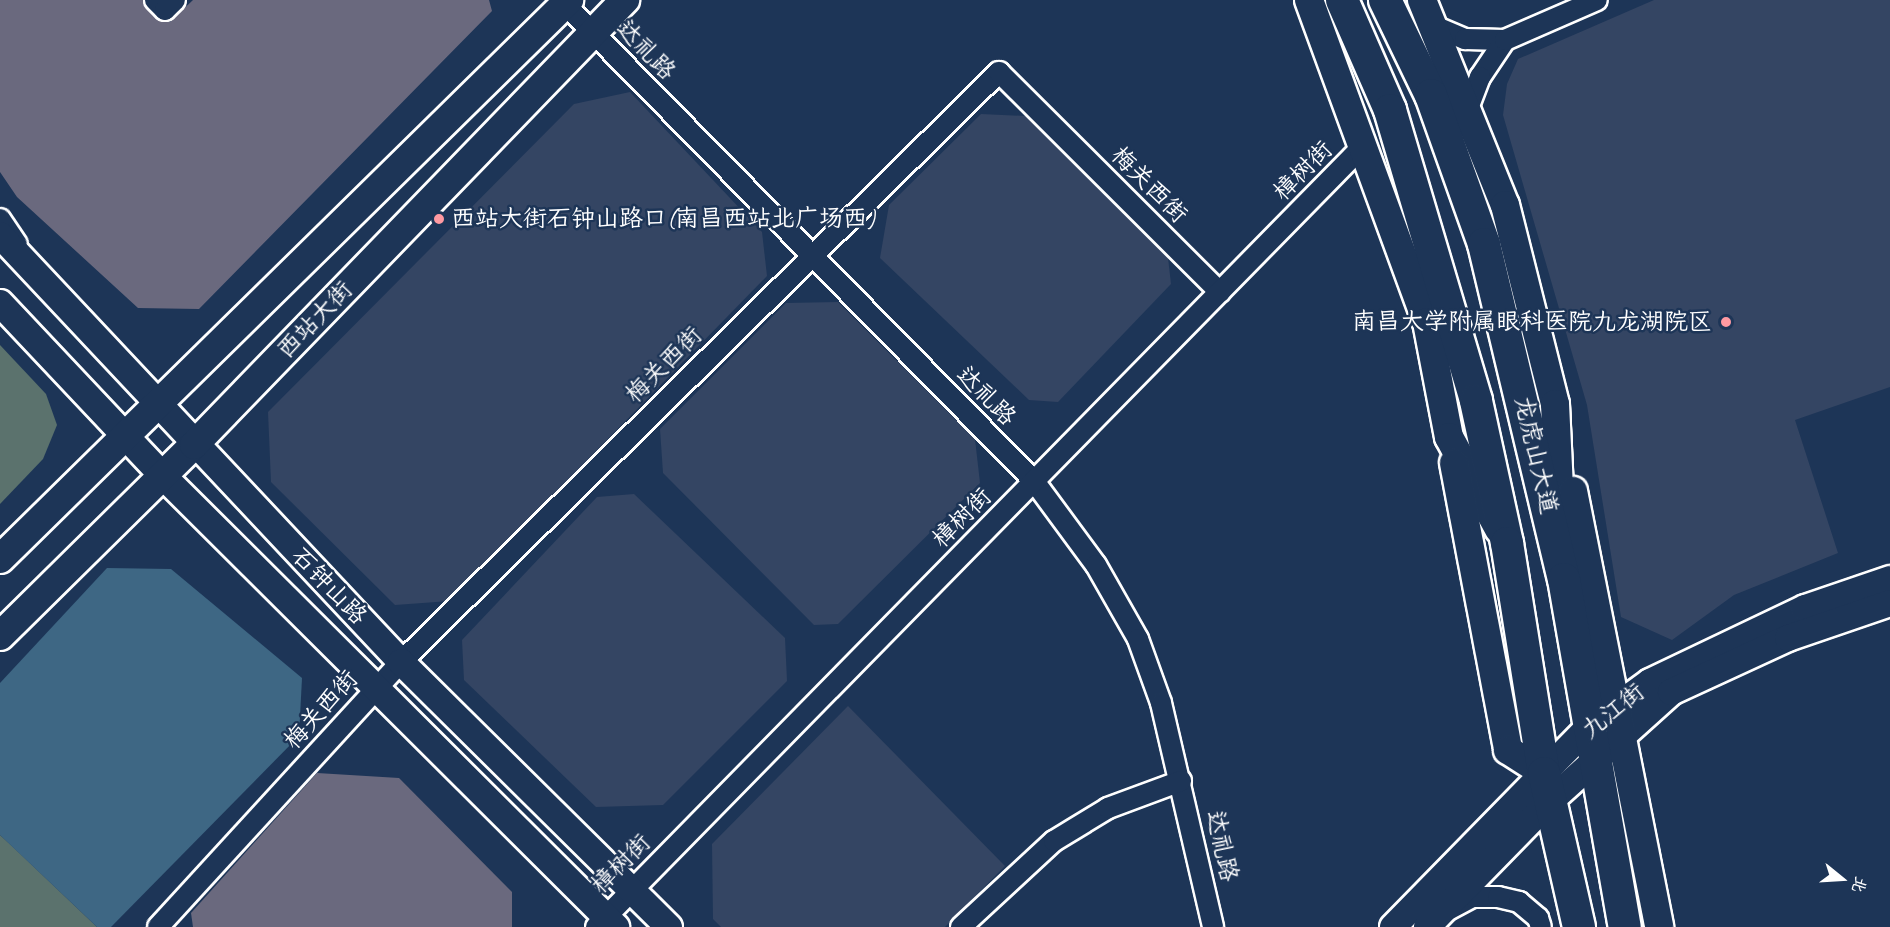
<!DOCTYPE html>
<meta charset="utf-8">
<style>
body{margin:0}
#map{position:relative;width:1890px;height:927px;overflow:hidden;background:#1d3557;font-family:Caveat,"LXGW WenKai TC",sans-serif}
div>[style]{position:absolute}
[style*='--x']{left:calc(var(--x)*1px);top:calc(var(--y)*1px);width:calc(var(--w)*1px);rotate:calc(var(--a)*1deg)}
.built>*{inset:0;background:#344563}
.green>*{inset:0;background:#5b726d}
.water>*{inset:0;background:#3e6784}
.building>*{inset:0;background:#6a697e}
.roads{filter:drop-shadow(2px 0 #fff) drop-shadow(-2px 0 #fff) drop-shadow(0 2px #fff) drop-shadow(0 -2px #fff)}
.minor>*{height:20px;margin:-10px;padding:0 10px;transform-origin:10px;border-radius:10px;background:#1d3557}
.tertiary>*{height:26px;margin:-13px;padding:0 13px;transform-origin:13px;border-radius:13px;background:#1d3557}
.secondary>*{height:28px;margin:-14px;padding:0 14px;transform-origin:14px;border-radius:14px;background:#1d3557}
.primary>*{height:32px;margin:-16px;padding:0 16px;transform-origin:16px;border-radius:16px;background:#1d3557}
.dots>*{width:16px;height:16px;translate:-50% -50%;box-sizing:border-box;border:3px solid #1d3557;border-radius:50%}
span{translate:-50% -50%;white-space:nowrap;text-align:center;line-height:1.15;-webkit-text-stroke:5px #1d3557;paint-order:stroke}
.street-label{font-size:24px;color:#fff}
.poi-label{font-size:24px;color:#fff}
.left{translate:0 -50%;text-align:left}
.right{translate:-100% -50%;text-align:right}
.north{position:absolute;left:1812px;top:849px;width:60px;height:60px;-webkit-text-stroke:4px #1d3557;paint-order:stroke;rotate:108deg;font-size:16px;font-weight:700;line-height:24px;text-align:center;color:#fff}
.north::after{content:'';display:block;margin:auto;width:21px;height:27px;background:#fff;clip-path:polygon(50% 0,100% 100%,50% 72%,0 100%)}
</style>
<div id="map">
<div class="built">
<i style="clip-path:polygon(1654px 0,1890px 0,1890px 387px,1795px 420px,1838px 553px,1734px 595px,1672px 640px,1621px 617px,1587px 405px,1503px 115px,1507px 84px,1518px 59px)"></i>
<i style="clip-path:polygon(630px 92px,762px 232px,767px 276px,450px 601px,395px 605px,271px 482px,268px 412px,574px 104px)"></i>
<i style="clip-path:polygon(981px 114px,1026px 116px,1166px 240px,1171px 284px,1058px 402px,1029px 400px,880px 258px,889px 205px)"></i>
<i style="clip-path:polygon(838px 302px,975px 439px,980px 483px,838px 624px,814px 625px,663px 473px,660px 429px,786px 303px)"></i>
<i style="clip-path:polygon(634px 494px,785px 638px,787px 681px,663px 805px,596px 807px,464px 680px,462px 640px,597px 497px)"></i>
<i style="clip-path:polygon(848px 706px,1005px 866px,945px 927px,721px 927px,713px 919px,712px 844px)"></i>
</div>
<div class="green">
<i style="clip-path:polygon(0 345px,46px 394px,57px 425px,43px 459px,0 504px)"></i>
<i style="clip-path:polygon(0 835px,13px 847px,97px 927px,0 927px)"></i>
</div>
<div class="water">
<i style="clip-path:polygon(107px 568px,171px 569px,302px 678px,299px 736px,111px 927px,97px 927px,0 835px,0 683px)"></i>
</div>
<div class="building">
<i style="clip-path:polygon(0 0,143px 0,157px 18px,170px 22px,193px 0,489px 0,492px 11px,199px 309px,138px 308px,17px 197px,0 172px)"></i>
<i style="clip-path:polygon(317px 773px,399px 778px,512px 892px,512px 927px,193px 927px,191px 913px)"></i>
</div>
<div class="roads">
<div class="minor">
<i style="--x:155;--y:0;--w:14;--a:45"></i>
<i style="--x:165;--y:10;--w:14;--a:-45"></i>
<i style="--x:561;--y:0;--w:675;--a:45.48"></i>
<i style="--x:1034;--y:481;--w:104;--a:53.6"></i>
<i style="--x:1096;--y:565;--w:85;--a:60.4"></i>
<i style="--x:1138;--y:639;--w:68;--a:70.2"></i>
<i style="--x:1161;--y:703;--w:230;--a:76.9"></i>
<i style="--x:1434;--y:26;--w:34;--a:23"></i>
<i style="--x:1465;--y:39;--w:40;--a:1.4"></i>
<i style="--x:1505;--y:40;--w:45;--a:124"></i>
<i style="--x:1480;--y:77;--w:33;--a:111"></i>
<i style="--x:1505;--y:40;--w:100;--a:-23.5"></i>
<i style="--x:0;--y:219;--w:30;--a:56"></i>
<i style="--x:1450;--y:909;--w:26;--a:-28"></i>
<i style="--x:1473;--y:897;--w:25;--a:0"></i>
<i style="--x:1498;--y:897;--w:22;--a:13"></i>
<i style="--x:1519;--y:902;--w:25;--a:40"></i>
<i style="--x:1538;--y:918;--w:9;--a:72"></i>
<i style="--x:158;--y:927;--w:360;--a:-47.5"></i>
<i style="--x:401;--y:662;--w:840;--a:-44.61"></i>
<i style="--x:999;--y:72;--w:312;--a:44.9"></i>
<i style="--x:596;--y:927;--w:1097;--a:-45.52"></i>
<i style="--x:961;--y:927;--w:127;--a:-42.8"></i>
<i style="--x:1054;--y:841;--w:63;--a:-31.4"></i>
<i style="--x:1108;--y:808;--w:78;--a:-20.3"></i>
</div>
<div class="tertiary">
<i style="--x:0;--y:235;--w:586;--a:46.8"></i>
<i style="--x:401;--y:662;--w:377;--a:44.7"></i>
<i style="--x:0;--y:303;--w:236;--a:46.7"></i>
<i style="--x:162;--y:475;--w:641;--a:44.87"></i>
<i style="--x:1393;--y:927;--w:283;--a:-45.6"></i>
<i style="--x:1591;--y:725;--w:73;--a:-36.1"></i>
<i style="--x:1650;--y:682;--w:172;--a:-25.5"></i>
<i style="--x:1805;--y:608;--w:90;--a:-18.8"></i>
<i style="--x:1427;--y:927;--w:175;--a:-45.7"></i>
<i style="--x:1549;--y:802;--w:164;--a:-42"></i>
<i style="--x:1671;--y:692;--w:129;--a:-24.8"></i>
<i style="--x:1788;--y:638;--w:108;--a:-18.9"></i>
</div>
<div class="secondary">
<i style="--x:1309;--y:0;--w:343;--a:69.9"></i>
<i style="--x:1427;--y:322;--w:117;--a:79.2"></i>
<i style="--x:1449;--y:437;--w:105;--a:61.5"></i>
<i style="--x:1422;--y:0;--w:221;--a:68"></i>
<i style="--x:1505;--y:205;--w:205;--a:75.9"></i>
<i style="--x:1555;--y:404;--w:125;--a:87.3"></i>
<i style="--x:1454;--y:463;--w:292;--a:79.3"></i>
<i style="--x:1508;--y:750;--w:43;--a:32.6"></i>
<i style="--x:1573;--y:491;--w:444;--a:78.8"></i>
<i style="--x:0;--y:559;--w:798;--a:-44.49"></i>
<i style="--x:0;--y:636;--w:272;--a:-44.6"></i>
<i style="--x:194;--y:445;--w:620;--a:-45.92"></i>
</div>
<div class="primary">
<i style="--x:1342;--y:0;--w:120;--a:66.4"></i>
<i style="--x:1390;--y:110;--w:303;--a:73.5"></i>
<i style="--x:1476;--y:401;--w:145;--a:77.7"></i>
<i style="--x:1507;--y:543;--w:233;--a:80.9"></i>
<i style="--x:1544;--y:773;--w:158;--a:77.2"></i>
<i style="--x:1385;--y:0;--w:106;--a:64.2"></i>
<i style="--x:1431;--y:95;--w:158;--a:70.4"></i>
<i style="--x:1484;--y:244;--w:344;--a:76.6"></i>
<i style="--x:1564;--y:579;--w:353;--a:80.1"></i>
</div>
</div>
<div class="dots">
<i style="left:439px;top:219px;background:#ff9aa2"></i>
<i style="left:1726px;top:322px;background:#ff9aa2"></i>
</div>
<div class="street-label">
<span style="left:646px;top:50px;rotate:46deg">达礼路</span>
<span style="left:1303px;top:171px;rotate:-45deg">樟树街</span>
<span style="left:1149px;top:185px;rotate:45deg">梅关西街</span>
<span style="left:315px;top:320px;rotate:-46deg">西站大街</span>
<span style="left:664px;top:365px;rotate:-45deg">梅关西街</span>
<span style="left:986px;top:396px;rotate:45deg">达礼路</span>
<span style="left:1536px;top:455px;rotate:77deg">龙虎山大道</span>
<span style="left:962px;top:518px;rotate:-45deg">樟树街</span>
<span style="left:329px;top:586px;rotate:46deg">石钟山路</span>
<span style="left:321px;top:710px;rotate:-48deg">梅关西街</span>
<span style="left:1613px;top:711px;rotate:-38deg">九江街</span>
<span style="left:1222px;top:846px;rotate:78deg">达礼路</span>
<span style="left:621px;top:864px;rotate:-45deg">樟树街</span>
</div>
<div class="poi-label">
<span class="left" style="left:451px;top:219px">西站大街石钟山路口(南昌西站北广场西)</span>
<span class="right" style="left:1712px;top:322px">南昌大学附属眼科医院九龙湖院区</span>
</div>
<div class="north">北</div>
</div>
